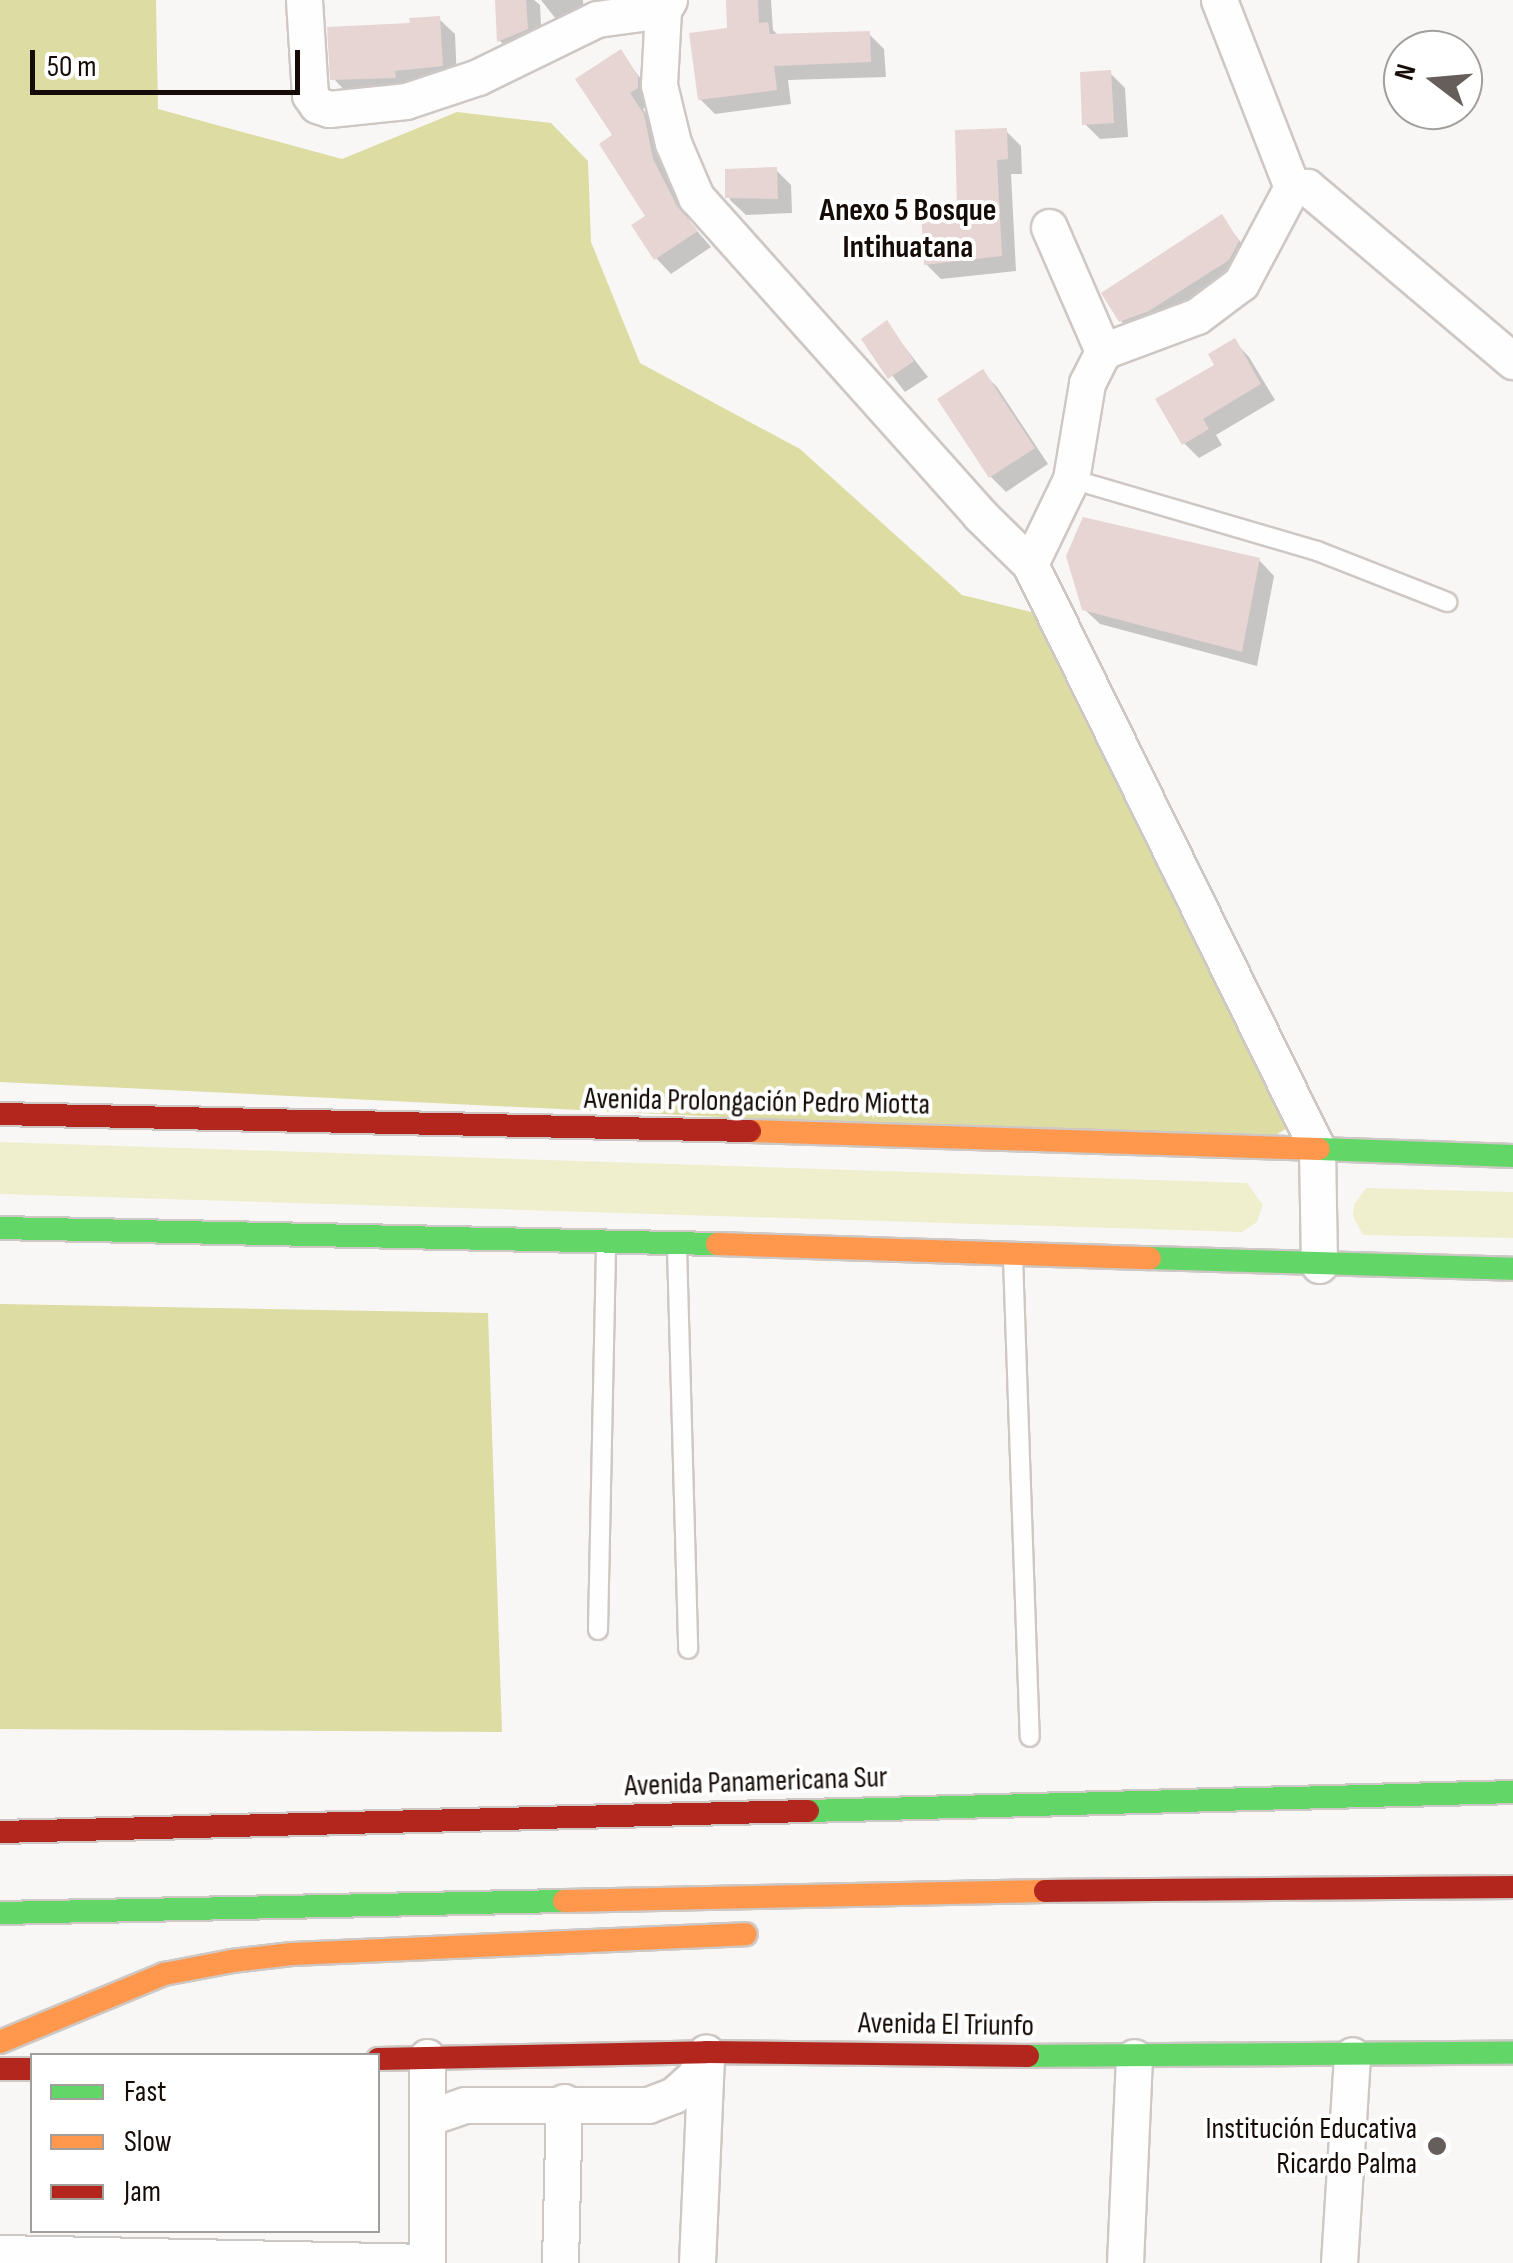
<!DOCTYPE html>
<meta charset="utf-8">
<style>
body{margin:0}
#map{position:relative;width:1513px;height:2263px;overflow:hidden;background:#f9f7f5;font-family:"Sofia Sans Condensed",sans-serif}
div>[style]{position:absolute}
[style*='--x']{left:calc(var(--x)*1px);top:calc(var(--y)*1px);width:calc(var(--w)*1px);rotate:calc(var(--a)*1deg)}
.green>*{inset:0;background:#efeecd}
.forest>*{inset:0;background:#dddca2}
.shadow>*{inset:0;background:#0003}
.building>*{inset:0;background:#e6d5d3}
.roads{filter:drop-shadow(2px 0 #cec8c5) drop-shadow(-2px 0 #cec8c5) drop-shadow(0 2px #cec8c5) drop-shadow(0 -2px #cec8c5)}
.lane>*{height:18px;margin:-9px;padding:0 9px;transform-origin:9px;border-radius:9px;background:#fefefe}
.street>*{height:35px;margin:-17.5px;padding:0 17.5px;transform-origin:17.5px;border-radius:17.5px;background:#fefefe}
.fast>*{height:22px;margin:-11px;padding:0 11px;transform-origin:11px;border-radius:11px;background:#63d668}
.slow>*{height:22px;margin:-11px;padding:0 11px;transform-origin:11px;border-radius:11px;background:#ff974d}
.jam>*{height:22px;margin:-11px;padding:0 11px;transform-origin:11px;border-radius:11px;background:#b3261e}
.dots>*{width:28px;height:28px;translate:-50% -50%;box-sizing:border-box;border:5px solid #fff;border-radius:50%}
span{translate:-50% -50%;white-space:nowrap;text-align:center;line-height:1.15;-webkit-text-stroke:8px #fff;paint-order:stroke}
.street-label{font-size:30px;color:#150c07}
.poi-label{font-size:30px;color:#150c07}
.right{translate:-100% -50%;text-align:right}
.neighbourhood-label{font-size:32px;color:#150c07;font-weight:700}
.legend{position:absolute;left:30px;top:2053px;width:350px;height:180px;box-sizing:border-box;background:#fff;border:2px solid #a19e9c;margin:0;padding:12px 18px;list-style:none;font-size:30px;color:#150c07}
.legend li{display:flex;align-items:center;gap:20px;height:50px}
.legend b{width:50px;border:2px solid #a19e9c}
.north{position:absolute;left:1383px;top:30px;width:100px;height:100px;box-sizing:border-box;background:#fff;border:2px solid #a19e9c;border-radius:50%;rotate:286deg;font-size:28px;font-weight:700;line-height:40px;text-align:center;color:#150c07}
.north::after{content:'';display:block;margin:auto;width:35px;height:45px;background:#655e5a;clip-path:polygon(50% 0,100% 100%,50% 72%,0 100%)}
.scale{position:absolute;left:30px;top:50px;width:270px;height:45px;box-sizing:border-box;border:5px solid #150c07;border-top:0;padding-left:12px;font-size:30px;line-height:35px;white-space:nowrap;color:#150c07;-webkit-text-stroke:8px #fff;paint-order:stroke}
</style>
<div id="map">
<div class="green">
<i style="clip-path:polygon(0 1142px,1247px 1183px,1263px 1205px,1257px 1222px,1242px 1232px,0 1194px)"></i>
<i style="clip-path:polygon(1366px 1188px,1513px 1192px,1513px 1238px,1363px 1235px,1353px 1216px,1354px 1205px)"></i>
</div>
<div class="forest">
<i style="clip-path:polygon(0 0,156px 0,158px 109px,342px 159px,457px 112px,551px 123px,588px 161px,591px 242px,640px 363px,800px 449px,962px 595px,1048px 616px,1289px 1127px,1262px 1143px,0 1082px)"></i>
<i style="clip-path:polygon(0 1304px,488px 1313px,502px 1732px,0 1729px)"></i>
</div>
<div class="shadow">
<i style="clip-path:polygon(497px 0,534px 0,540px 5px,542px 44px,515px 56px,500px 41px)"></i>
<i style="clip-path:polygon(541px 0,583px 0,584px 17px,556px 19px)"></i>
<i style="clip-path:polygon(728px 0,771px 0,773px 30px,779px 36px,869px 34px,884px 49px,886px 77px,788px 80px,791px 104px,715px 114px,700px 99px,730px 30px)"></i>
<i style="clip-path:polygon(439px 19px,455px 34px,457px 81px,348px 94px,333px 78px,412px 26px)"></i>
<i style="clip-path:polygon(620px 52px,652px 93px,652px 103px,643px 109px,659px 132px,667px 176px,691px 224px,711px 247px,671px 274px,656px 258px,648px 216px,616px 136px)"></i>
<i style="clip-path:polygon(1110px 73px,1125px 88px,1128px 137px,1100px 139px,1085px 124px)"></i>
<i style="clip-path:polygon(1006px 131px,1021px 146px,1022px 174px,1011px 174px,1016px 271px,941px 279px,926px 264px)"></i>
<i style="clip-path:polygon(776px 170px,791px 185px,792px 213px,746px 215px,730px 200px,727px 172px)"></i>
<i style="clip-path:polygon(1222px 218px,1253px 258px,1136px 336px,1121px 321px)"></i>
<i style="clip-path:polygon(886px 323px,928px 377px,905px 392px,864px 339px)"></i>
<i style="clip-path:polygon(1234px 341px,1249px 357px,1275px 400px,1216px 435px,1222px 445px,1199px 458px,1184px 443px,1217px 366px)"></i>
<i style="clip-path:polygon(982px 372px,997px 387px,1048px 464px,1006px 492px,991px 477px,940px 400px)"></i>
<i style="clip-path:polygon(1259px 560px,1274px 576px,1257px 666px,1100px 624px,1084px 609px)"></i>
</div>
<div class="building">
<i style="clip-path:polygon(495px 0,526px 0,528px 29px,497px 42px)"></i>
<i style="clip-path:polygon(726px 0,758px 0,759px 23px,768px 22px,770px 34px,870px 31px,871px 62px,774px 66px,777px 90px,698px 100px,689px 33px,727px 28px)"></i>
<i style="clip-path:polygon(440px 16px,443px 66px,395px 71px,396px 78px,330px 80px,327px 27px,410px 23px,409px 18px)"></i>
<i style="clip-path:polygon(621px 49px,638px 76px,638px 88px,630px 93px,644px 114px,653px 159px,677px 206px,698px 231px,654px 260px,631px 225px,645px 216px,599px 144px,612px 135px,575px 79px)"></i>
<i style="clip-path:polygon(1111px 70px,1114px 123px,1082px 125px,1080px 72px)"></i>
<i style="clip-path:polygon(1007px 128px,1008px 159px,997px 160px,1002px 256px,924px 265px,921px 212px,957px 210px,955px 130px)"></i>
<i style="clip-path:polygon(777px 167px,778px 199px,725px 198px,725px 169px)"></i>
<i style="clip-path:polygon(1222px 214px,1239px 241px,1229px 260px,1149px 311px,1119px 322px,1101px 293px)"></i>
<i style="clip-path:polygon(887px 320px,914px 361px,888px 379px,861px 339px)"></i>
<i style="clip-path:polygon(1235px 338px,1261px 384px,1203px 419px,1209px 429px,1182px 445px,1155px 399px,1214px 365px,1208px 354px)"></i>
<i style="clip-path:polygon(983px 369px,1035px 448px,989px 478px,937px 399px)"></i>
<i style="clip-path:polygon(1083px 517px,1260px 558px,1242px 652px,1082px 610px,1066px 556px)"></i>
</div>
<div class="roads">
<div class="lane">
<i style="--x:1071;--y:479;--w:256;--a:16.3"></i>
<i style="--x:1317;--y:551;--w:140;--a:21.4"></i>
<i style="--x:677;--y:1248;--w:401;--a:88.4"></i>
<i style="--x:1013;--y:1258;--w:479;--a:88"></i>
<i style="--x:598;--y:1630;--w:384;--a:-88.8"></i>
</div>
<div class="street">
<i style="--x:304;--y:0;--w:95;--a:86.4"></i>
<i style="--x:310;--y:95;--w:12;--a:55"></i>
<i style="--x:317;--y:105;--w:13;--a:18"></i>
<i style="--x:329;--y:109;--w:77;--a:-5.9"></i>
<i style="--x:406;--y:101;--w:76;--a:-18.4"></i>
<i style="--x:478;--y:77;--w:132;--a:-26"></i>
<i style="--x:597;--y:19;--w:67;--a:-7.8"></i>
<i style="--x:669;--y:0;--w:12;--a:121"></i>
<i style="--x:663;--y:10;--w:75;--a:93.1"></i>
<i style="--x:659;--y:85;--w:60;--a:76.4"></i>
<i style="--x:673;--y:143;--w:59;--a:66.9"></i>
<i style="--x:696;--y:197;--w:426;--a:48.2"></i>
<i style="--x:980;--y:515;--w:70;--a:44.4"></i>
<i style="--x:1030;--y:564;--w:651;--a:63.83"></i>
<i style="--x:1317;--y:1148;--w:117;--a:89"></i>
<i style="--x:1219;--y:0;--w:201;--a:68.7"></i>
<i style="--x:1292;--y:187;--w:15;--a:0"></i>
<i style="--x:1307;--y:187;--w:270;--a:40.2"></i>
<i style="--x:1049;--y:227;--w:135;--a:66.5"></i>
<i style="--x:1030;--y:564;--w:94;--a:-64.2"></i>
<i style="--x:1071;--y:479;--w:97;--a:-80.5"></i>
<i style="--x:1087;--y:383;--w:36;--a:-63"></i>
<i style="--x:1103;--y:351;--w:100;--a:-20.4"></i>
<i style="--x:1197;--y:316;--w:55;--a:-36.9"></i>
<i style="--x:1241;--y:283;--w:109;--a:-62"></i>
<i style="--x:427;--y:2118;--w:40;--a:-18.9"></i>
<i style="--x:465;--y:2105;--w:183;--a:0"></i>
<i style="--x:648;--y:2105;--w:28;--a:-21"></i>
<i style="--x:674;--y:2095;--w:28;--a:-42"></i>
<i style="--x:695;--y:2076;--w:26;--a:-65"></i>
<i style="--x:0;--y:2253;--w:427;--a:1.2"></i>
<i style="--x:427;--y:2263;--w:206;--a:-90"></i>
<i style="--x:560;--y:2263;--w:161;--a:-88.6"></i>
<i style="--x:697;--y:2263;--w:209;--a:-87.5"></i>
<i style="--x:1125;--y:2263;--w:206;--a:-87.5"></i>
<i style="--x:1339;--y:2263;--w:208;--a:-86.4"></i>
</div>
<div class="fast">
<i style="--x:1319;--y:1149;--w:194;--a:2.1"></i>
<i style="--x:0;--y:1228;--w:717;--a:1.28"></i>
<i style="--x:1150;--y:1258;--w:363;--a:1.7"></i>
<i style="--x:808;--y:1811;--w:705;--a:-1.54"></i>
<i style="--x:0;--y:1913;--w:564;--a:-1.22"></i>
<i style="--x:1028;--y:2056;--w:485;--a:-0.4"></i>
</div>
<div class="slow">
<i style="--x:750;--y:1131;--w:569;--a:1.81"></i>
<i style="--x:717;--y:1244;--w:433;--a:1.9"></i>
<i style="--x:564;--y:1901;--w:481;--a:-1.2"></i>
<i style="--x:0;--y:2042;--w:178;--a:-22.5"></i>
<i style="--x:164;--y:1974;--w:69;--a:-10.8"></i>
<i style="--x:232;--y:1961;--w:60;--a:-6.7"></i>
<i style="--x:292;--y:1954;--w:454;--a:-2.5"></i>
</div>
<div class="jam">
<i style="--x:0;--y:1114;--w:750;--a:1.3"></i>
<i style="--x:0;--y:1832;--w:808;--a:-1.49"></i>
<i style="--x:1045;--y:1891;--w:468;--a:-0.5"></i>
<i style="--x:378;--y:2059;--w:328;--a:-1.2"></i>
<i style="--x:706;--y:2052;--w:322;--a:0.7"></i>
<i style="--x:0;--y:2069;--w:32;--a:0"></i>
</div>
</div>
<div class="dots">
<i style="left:1437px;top:2146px;background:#655e5a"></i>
</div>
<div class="street-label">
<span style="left:757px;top:1102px;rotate:1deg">Avenida Prolongación Pedro Miotta</span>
<span style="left:756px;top:1782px;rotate:-2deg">Avenida Panamericana Sur</span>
<span style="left:946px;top:2025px;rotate:1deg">Avenida El Triunfo</span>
</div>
<div class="poi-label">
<span class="right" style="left:1417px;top:2146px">Institución Educativa<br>Ricardo Palma</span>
</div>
<div class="neighbourhood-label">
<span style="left:908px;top:230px">Anexo 5 Bosque<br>Intihuatana</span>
</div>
<ul class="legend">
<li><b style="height:12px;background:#63d668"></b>Fast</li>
<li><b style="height:12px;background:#ff974d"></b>Slow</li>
<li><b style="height:12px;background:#b3261e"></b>Jam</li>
</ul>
<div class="north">N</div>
<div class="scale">50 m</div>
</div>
